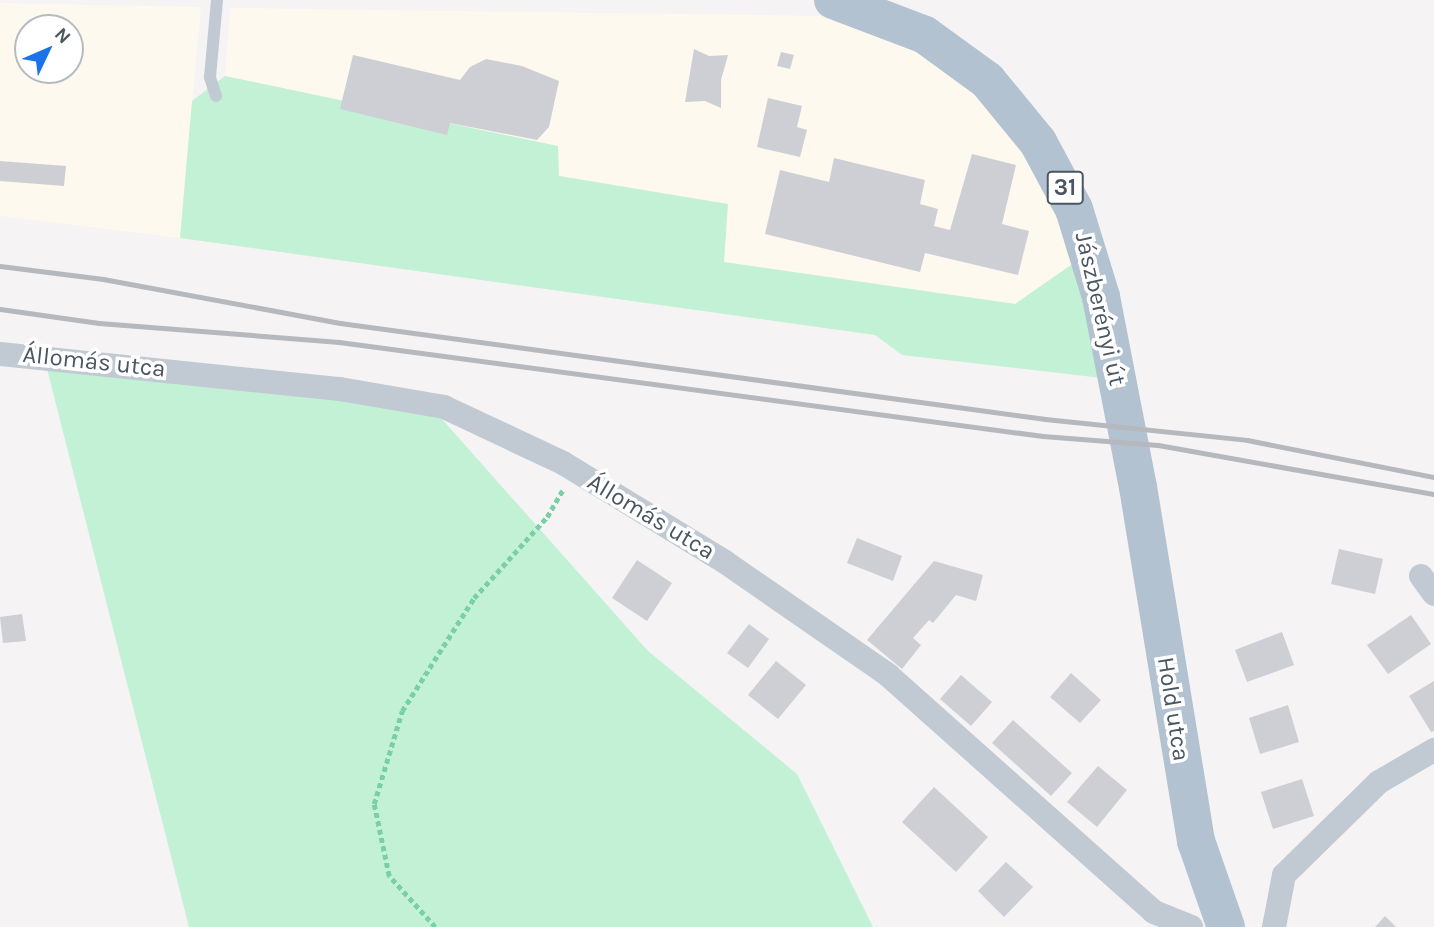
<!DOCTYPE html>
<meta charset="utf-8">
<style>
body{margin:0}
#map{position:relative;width:1434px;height:927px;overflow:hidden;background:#f5f3f3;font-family:Karla,sans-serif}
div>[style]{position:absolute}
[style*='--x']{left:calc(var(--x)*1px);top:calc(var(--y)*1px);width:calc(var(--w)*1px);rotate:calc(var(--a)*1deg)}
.commercial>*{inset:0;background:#fdf9ef}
.green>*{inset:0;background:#c3f1d5}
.building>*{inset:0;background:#cdcfd5}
.path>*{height:4.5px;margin-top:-2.25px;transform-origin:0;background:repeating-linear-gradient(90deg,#7ad0a6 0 5px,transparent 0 8.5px)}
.service>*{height:12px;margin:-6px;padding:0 6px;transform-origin:6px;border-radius:6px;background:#c1cad2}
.minor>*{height:24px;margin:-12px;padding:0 12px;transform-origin:12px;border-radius:12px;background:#c1cad2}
.primary>*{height:38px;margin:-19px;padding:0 19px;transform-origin:19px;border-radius:19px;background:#b3c2d1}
.rail>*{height:5px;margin:-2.5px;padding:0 2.5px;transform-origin:2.5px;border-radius:2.5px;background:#b5b8bd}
span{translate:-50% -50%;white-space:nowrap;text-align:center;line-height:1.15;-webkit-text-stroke:7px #fff;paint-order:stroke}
.shield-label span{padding:2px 5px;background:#fff;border:2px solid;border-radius:5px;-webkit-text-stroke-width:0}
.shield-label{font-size:23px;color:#4a5661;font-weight:700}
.street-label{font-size:24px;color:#4a5661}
.north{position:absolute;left:14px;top:14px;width:70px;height:70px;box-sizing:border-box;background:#fff;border:2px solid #b7bbc0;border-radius:50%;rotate:46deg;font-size:19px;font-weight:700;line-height:28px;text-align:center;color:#4a5661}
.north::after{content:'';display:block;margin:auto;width:24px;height:32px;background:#1a73e8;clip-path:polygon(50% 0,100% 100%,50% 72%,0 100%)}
</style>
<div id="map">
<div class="commercial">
<i style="clip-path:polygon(evenodd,0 3px,201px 7px,180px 238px,0 216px,0 3px,28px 28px,70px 28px,70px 70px,28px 70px,28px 28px)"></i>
<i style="clip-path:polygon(230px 8px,830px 16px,918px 43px,986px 95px,1044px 174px,1081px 258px,1015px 304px,723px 262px,727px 204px,559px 176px,557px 146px,225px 76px)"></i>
</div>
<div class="green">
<i style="clip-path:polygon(225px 76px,558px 146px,559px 176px,728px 204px,724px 262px,1015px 304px,1081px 258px,1102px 378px,902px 355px,875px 335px,180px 238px,192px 101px)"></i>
<i style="clip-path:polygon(46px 365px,339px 400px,441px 418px,648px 651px,797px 774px,873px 927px,189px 927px)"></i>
</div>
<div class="building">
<i style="clip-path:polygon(694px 49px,709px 56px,728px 55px,721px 80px,721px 108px,705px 101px,685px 102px)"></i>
<i style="clip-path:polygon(781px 52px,794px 55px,790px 69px,777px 66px)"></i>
<i style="clip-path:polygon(353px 55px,460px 80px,470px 67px,486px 59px,522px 66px,559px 81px,549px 127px,537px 140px,450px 123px,447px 135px,340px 109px)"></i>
<i style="clip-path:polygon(768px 98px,802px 106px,797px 127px,807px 130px,800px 157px,757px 147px)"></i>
<i style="clip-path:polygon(972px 154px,1016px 165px,1002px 224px,1029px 231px,1018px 275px,925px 253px,920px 272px,765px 234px,780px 170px,829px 182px,834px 158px,925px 180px,920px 204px,938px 209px,934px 226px,950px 230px)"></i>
<i style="clip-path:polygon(0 161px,66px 166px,64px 186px,0 181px)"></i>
<i style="clip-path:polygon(857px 538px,902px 556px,893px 581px,847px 563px)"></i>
<i style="clip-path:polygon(1339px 549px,1383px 559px,1375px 594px,1331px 584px)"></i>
<i style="clip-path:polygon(637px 560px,672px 583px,647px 621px,612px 598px)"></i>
<i style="clip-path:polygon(934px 561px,983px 575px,976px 601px,956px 595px,933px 623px,929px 620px,913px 638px,921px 645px,902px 669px,867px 640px)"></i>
<i style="clip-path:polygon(22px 614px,26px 641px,3px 643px,0 617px)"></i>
<i style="clip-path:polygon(1411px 615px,1431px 644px,1388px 674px,1367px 645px)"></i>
<i style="clip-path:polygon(749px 624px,769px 639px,748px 668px,727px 653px)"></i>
<i style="clip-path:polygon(1282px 632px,1294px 665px,1247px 682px,1235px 650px)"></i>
<i style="clip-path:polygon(776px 661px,806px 685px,778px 719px,748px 695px)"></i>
<i style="clip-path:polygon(1071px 673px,1101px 700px,1080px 723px,1050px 697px)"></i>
<i style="clip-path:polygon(961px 675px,992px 702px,971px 726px,940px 699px)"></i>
<i style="clip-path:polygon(1434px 681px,1434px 731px,1431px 732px,1409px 696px)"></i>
<i style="clip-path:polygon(1288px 705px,1299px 742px,1260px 754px,1249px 718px)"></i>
<i style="clip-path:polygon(1013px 720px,1072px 773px,1051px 796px,992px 743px)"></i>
<i style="clip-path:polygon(1098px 766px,1127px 790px,1097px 827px,1067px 802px)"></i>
<i style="clip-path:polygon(1302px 779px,1314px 816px,1273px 829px,1261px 792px)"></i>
<i style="clip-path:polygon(934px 787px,988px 837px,956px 872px,902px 822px)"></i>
<i style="clip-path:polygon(1006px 862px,1033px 887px,1004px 917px,978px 891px)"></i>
<i style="clip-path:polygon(1385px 916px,1396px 927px,1375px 927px)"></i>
</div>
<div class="path">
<i style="--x:435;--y:927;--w:69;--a:-132"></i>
<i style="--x:389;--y:876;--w:74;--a:-101.8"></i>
<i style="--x:374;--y:804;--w:97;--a:-73.2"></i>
<i style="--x:402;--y:711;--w:134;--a:-57.5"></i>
<i style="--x:474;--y:598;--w:109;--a:-48"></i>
<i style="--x:547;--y:517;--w:32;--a:-60"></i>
</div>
<div class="service">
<i style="--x:216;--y:96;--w:20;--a:-108"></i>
<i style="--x:210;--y:77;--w:77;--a:-84.8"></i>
</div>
<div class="minor">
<i style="--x:0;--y:354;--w:342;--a:5.9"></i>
<i style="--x:340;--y:389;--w:106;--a:9.8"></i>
<i style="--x:444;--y:407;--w:132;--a:25.2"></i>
<i style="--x:563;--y:463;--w:190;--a:31.4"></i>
<i style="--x:725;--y:562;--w:198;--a:34.7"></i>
<i style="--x:888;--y:675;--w:356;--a:41.7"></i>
<i style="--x:1154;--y:912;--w:40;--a:22"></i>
<i style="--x:1421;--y:576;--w:22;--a:54"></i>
<i style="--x:1274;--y:927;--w:53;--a:-79.1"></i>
<i style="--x:1284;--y:875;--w:133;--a:-44.4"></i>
<i style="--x:1379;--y:782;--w:64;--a:-30.2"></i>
</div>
<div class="primary">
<i style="--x:833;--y:0;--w:98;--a:20.8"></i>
<i style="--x:925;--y:35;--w:77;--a:36"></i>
<i style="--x:987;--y:80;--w:80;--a:50.6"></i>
<i style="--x:1038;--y:142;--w:76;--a:61.8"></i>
<i style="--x:1074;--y:209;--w:92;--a:72.9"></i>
<i style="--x:1101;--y:297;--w:194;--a:79"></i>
<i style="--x:1138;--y:487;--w:359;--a:80.7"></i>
<i style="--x:1196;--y:841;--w:91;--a:70.8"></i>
</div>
<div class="rail">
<i style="--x:0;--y:266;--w:104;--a:7.2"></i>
<i style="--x:103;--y:279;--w:241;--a:10.5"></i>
<i style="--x:340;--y:323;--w:712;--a:7.75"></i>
<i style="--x:1045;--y:419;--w:203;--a:5.9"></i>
<i style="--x:1247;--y:440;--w:191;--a:11.2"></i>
<i style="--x:0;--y:309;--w:100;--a:8"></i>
<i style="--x:99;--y:323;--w:241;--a:4.5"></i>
<i style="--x:339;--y:342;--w:710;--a:7.61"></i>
<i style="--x:1043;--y:436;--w:115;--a:4.5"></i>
<i style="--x:1158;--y:445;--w:280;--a:10.1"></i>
</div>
<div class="shield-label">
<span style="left:1065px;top:188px">31</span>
</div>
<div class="street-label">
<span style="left:1100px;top:309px;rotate:77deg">Jászberényi út</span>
<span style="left:94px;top:362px;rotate:6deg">Állomás utca</span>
<span style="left:651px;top:517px;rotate:31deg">Állomás utca</span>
<span style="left:1173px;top:709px;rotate:81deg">Hold utca</span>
</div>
<div class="north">N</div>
</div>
